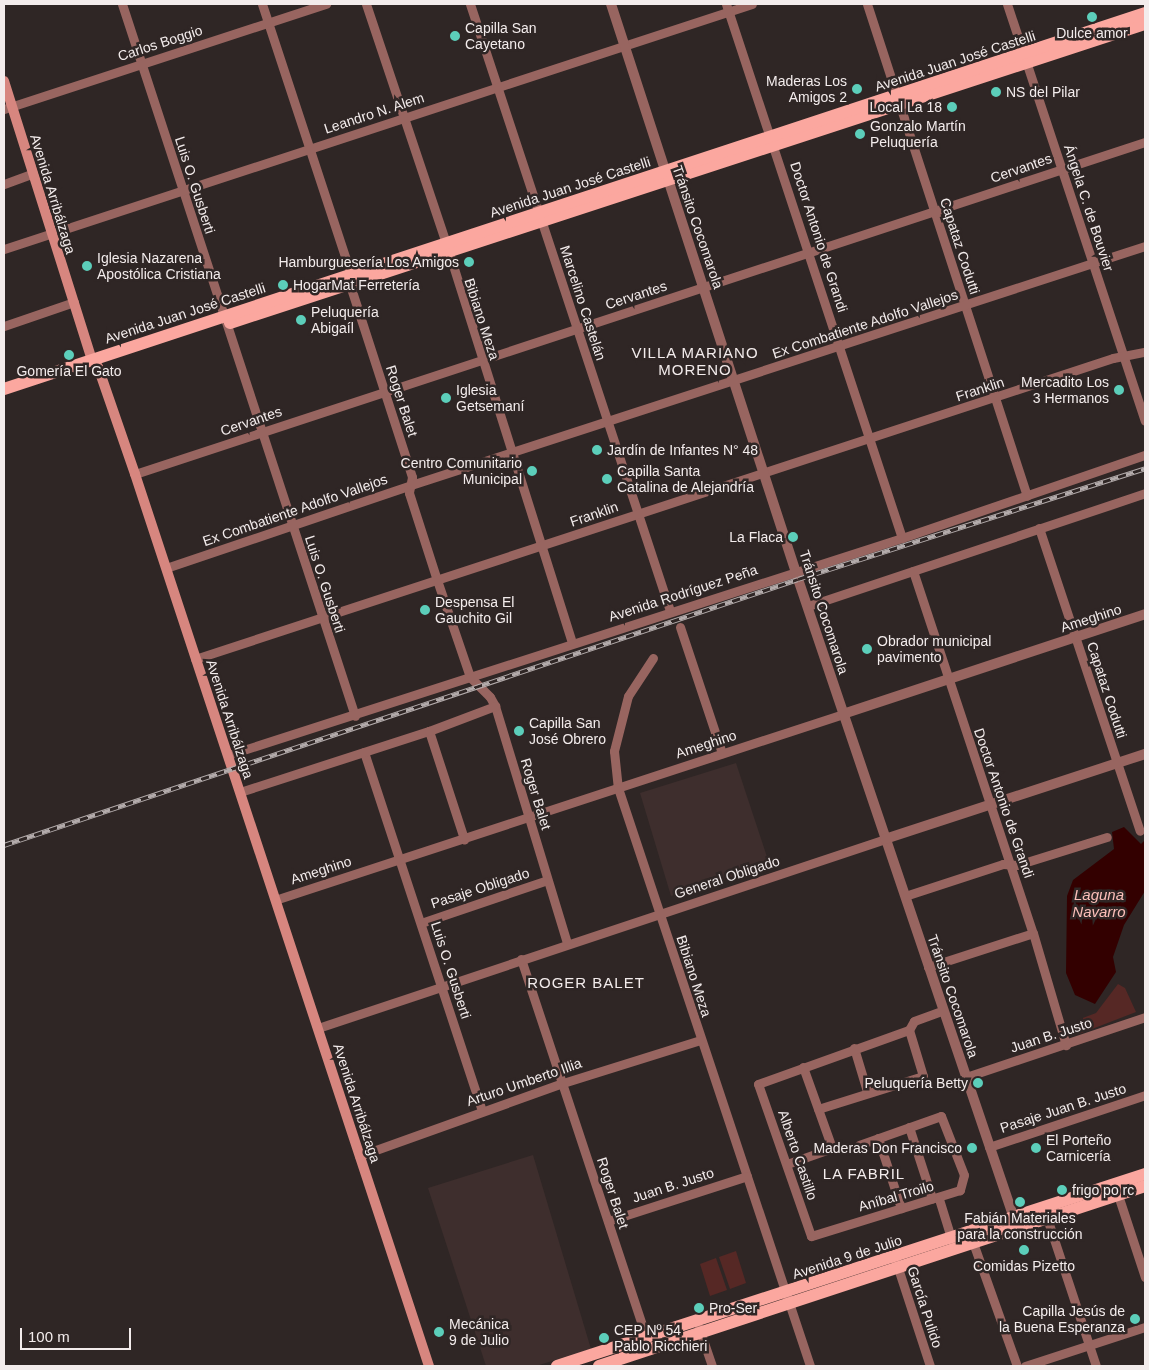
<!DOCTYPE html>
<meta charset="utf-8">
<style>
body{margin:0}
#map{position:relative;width:1149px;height:1370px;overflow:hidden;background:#2f2625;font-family:Helvetica,sans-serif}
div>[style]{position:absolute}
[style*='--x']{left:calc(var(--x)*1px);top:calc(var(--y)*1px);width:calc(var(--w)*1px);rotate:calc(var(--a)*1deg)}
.built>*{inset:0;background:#3e2e2d}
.green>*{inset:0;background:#562825}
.water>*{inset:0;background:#300}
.minor>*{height:9px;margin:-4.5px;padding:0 4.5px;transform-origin:4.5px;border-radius:4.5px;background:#986560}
.tertiary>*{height:10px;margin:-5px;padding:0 5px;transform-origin:5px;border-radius:5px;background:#986560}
.secondary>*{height:10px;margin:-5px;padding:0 5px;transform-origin:5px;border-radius:5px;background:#d7867f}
.primary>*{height:12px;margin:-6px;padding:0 6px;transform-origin:6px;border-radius:6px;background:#fba79f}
.rail>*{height:4.5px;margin-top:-2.25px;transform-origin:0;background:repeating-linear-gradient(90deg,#2f2625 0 8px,#b3abab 0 16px);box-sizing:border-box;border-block:1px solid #b3abab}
.dots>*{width:14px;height:14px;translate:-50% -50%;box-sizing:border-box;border:2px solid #2f2625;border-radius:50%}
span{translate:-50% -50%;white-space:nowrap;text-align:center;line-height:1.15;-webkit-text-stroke:5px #2f2625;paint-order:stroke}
.poi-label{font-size:14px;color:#f3ecec}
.left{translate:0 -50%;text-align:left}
.right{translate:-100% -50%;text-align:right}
.street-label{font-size:14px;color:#f3ecec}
.neighbourhood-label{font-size:15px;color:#f3ecec;letter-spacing:1px}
.water-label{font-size:15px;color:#fcbfb9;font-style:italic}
.frame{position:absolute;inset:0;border:5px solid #f3ecec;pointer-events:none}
.scale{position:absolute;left:20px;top:1328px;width:111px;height:22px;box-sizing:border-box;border:2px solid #f3ecec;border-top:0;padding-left:6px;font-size:15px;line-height:18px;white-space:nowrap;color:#f3ecec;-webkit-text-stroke:4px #2f2625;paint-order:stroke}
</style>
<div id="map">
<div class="built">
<i style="clip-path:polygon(736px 763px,770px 866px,671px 896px,640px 793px)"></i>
<i style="clip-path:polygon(533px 1155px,591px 1349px,536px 1366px,486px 1366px,428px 1188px)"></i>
</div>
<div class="green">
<i style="clip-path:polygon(1118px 984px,1125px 988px,1136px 1012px,1079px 1034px,1080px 1019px,1096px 1013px)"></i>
<i style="clip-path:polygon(736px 1251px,746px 1283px,730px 1289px,719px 1257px)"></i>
<i style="clip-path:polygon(716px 1258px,727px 1290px,710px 1296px,700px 1264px)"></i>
</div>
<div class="water">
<i style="clip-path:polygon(1124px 827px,1141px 844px,1145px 840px,1145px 891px,1124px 925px,1113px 957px,1116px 972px,1095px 1004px,1075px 995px,1066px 973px,1067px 896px,1073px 880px,1114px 849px,1112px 832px)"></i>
</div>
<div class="minor">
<i style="--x:122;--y:4;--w:749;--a:71.88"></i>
<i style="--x:262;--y:4;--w:285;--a:71.8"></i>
<i style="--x:351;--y:275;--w:10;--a:96"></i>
<i style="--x:350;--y:285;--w:202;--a:72.1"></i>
<i style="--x:412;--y:477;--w:16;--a:101"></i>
<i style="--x:409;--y:493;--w:91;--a:72.2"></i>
<i style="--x:437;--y:580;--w:102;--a:71.2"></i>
<i style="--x:470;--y:677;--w:28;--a:45"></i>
<i style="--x:490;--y:697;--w:10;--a:61"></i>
<i style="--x:495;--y:706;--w:248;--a:73.1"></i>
<i style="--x:366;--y:4;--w:252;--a:71.5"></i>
<i style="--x:446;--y:243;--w:419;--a:72.5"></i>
<i style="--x:470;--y:4;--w:639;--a:71.76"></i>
<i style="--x:726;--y:4;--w:562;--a:71.76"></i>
<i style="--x:867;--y:4;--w:517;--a:71.99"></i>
<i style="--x:1007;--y:4;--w:439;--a:71.7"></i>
<i style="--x:4;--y:109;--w:339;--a:-18.1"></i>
<i style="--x:4;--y:184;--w:29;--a:-20"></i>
<i style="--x:4;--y:249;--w:787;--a:-18.14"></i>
<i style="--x:4;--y:326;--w:74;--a:-18.9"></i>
<i style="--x:135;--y:474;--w:1063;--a:-18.2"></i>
<i style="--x:1039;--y:528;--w:319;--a:71.6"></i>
<i style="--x:166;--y:568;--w:259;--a:-18.7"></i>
<i style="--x:411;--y:485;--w:772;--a:-18.04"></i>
<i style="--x:913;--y:571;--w:381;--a:71.7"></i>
<i style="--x:1033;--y:933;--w:117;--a:73.6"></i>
<i style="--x:808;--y:606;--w:355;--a:-18.5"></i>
<i style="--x:680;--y:627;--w:133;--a:71.6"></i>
<i style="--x:653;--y:658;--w:45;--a:123.3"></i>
<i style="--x:628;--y:696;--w:57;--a:104.3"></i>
<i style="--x:614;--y:751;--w:37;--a:84"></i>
<i style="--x:618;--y:788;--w:609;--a:71.62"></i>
<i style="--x:195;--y:659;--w:966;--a:-18.15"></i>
<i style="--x:1113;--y:358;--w:33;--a:-11"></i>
<i style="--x:429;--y:731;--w:114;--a:72"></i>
<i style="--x:364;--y:752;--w:377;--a:71.8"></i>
<i style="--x:228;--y:755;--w:708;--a:-17.85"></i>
<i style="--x:902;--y:538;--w:257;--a:-18.9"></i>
<i style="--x:240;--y:792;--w:199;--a:-17.9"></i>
<i style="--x:429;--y:731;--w:71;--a:-20.7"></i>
<i style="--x:905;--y:896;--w:103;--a:-18.1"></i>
<i style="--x:1003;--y:864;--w:14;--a:4"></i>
<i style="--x:1017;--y:865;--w:94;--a:-17.3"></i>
<i style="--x:275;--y:900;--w:598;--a:-18.13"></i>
<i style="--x:421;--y:923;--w:133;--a:-18.8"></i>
<i style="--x:521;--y:959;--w:402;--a:71.7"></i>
<i style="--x:928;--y:967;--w:110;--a:-17.9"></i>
<i style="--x:318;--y:1028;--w:598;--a:-18.43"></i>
<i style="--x:854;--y:1048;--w:45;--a:73.2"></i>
<i style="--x:966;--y:1077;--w:189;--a:-18.5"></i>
<i style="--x:818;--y:1109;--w:110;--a:-17.4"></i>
<i style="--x:923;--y:1076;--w:48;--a:-106.9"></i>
<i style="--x:909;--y:1127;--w:75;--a:72.1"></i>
<i style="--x:878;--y:1138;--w:74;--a:71.8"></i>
<i style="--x:859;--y:1145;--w:87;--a:-19.5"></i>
<i style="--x:941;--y:1116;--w:63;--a:68.7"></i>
<i style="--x:964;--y:1175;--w:16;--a:105"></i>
<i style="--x:960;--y:1190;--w:156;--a:162.8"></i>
<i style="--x:811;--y:1236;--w:161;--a:-109.2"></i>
<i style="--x:758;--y:1084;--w:160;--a:-19.7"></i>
<i style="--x:909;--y:1030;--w:10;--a:-61"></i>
<i style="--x:914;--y:1021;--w:30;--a:-20"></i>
<i style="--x:989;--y:1147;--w:164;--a:-18.4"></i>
<i style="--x:359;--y:1156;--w:217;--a:-19.7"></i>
<i style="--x:563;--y:1083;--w:144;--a:-17.4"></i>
<i style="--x:787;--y:1164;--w:48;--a:-19.6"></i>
<i style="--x:832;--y:1148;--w:86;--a:-109.7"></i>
<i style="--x:1116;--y:1189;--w:93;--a:71.8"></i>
<i style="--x:939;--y:1199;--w:44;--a:72.8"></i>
<i style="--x:1046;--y:1215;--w:159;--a:71.7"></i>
<i style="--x:608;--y:1221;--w:146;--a:-17.9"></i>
<i style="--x:971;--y:1237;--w:137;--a:70.4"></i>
<i style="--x:896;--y:1262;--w:109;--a:71.9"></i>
<i style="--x:699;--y:1328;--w:40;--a:71.1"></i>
<i style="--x:1025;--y:1366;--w:126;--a:-18"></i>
</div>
<div class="tertiary">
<i style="--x:611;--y:4;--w:605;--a:71.98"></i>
<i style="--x:798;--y:579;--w:681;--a:71.33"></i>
<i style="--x:843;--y:714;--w:318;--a:-18.3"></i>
<i style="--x:885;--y:839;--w:274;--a:-18.1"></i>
</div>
<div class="secondary">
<i style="--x:4;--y:81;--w:293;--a:72.5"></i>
<i style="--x:92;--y:360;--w:9;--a:49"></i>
<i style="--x:98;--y:367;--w:113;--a:70.9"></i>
<i style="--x:135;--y:474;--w:939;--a:71.76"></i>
</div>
<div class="primary">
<i style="--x:230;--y:323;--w:963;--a:-18.1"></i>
<i style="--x:4;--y:389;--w:1201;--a:-18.24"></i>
<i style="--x:557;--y:1366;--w:619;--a:-18.08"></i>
<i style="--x:599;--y:1366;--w:575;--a:-18.25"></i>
</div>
<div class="rail">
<i style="--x:4;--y:845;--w:837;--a:-18.52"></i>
<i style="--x:798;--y:579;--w:364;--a:-17.7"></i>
</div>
<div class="dots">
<i style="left:1092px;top:17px;background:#5cceba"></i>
<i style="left:455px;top:36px;background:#5cceba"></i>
<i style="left:857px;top:89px;background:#5cceba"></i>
<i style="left:996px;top:92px;background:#5cceba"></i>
<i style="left:952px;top:107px;background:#5cceba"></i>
<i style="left:860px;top:134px;background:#5cceba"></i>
<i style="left:469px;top:262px;background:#5cceba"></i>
<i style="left:87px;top:266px;background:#5cceba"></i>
<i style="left:283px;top:285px;background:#5cceba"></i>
<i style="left:301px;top:320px;background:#5cceba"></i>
<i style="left:69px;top:355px;background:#5cceba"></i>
<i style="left:1119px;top:390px;background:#5cceba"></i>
<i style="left:446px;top:398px;background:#5cceba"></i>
<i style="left:597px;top:450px;background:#5cceba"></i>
<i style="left:532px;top:471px;background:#5cceba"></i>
<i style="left:607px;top:479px;background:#5cceba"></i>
<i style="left:793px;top:537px;background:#5cceba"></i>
<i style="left:425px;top:610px;background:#5cceba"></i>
<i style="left:867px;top:649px;background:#5cceba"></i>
<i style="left:519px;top:731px;background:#5cceba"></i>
<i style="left:978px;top:1083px;background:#5cceba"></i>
<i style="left:972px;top:1148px;background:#5cceba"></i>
<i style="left:1036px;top:1148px;background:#5cceba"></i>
<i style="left:1062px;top:1190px;background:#5cceba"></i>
<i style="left:1020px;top:1202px;background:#5cceba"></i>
<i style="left:1024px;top:1250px;background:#5cceba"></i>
<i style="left:699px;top:1308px;background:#5cceba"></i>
<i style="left:1135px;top:1319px;background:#5cceba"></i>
<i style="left:439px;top:1332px;background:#5cceba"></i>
<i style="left:604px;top:1338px;background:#5cceba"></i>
</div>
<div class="poi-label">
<span class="left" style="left:465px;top:36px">Capilla San<br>Cayetano</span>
<span style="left:1092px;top:33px">Dulce amor</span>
<span class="right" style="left:847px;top:89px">Maderas Los<br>Amigos 2</span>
<span class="left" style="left:1006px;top:92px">NS del Pilar</span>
<span class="right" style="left:942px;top:107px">Local La 18</span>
<span class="left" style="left:870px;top:134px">Gonzalo Martín<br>Peluquería</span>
<span class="left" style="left:97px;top:266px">Iglesia Nazarena<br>Apostólica Cristiana</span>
<span class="right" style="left:459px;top:262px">Hamburguesería Los Amigos</span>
<span class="left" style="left:293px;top:285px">HogarMat Ferretería</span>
<span class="left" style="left:311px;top:320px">Peluquería<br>Abigaíl</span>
<span style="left:69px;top:371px">Gomería El Gato</span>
<span class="right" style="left:1109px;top:390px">Mercadito Los<br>3 Hermanos</span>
<span class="left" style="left:456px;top:398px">Iglesia<br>Getsemaní</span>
<span class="left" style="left:607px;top:450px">Jardín de Infantes N° 48</span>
<span class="right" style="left:522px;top:471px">Centro Comunitario<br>Municipal</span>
<span class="left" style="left:617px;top:479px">Capilla Santa<br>Catalina de Alejandría</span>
<span class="right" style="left:783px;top:537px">La Flaca</span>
<span class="left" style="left:435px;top:610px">Despensa El<br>Gauchito Gil</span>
<span class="left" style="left:877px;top:649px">Obrador municipal<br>pavimento</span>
<span class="left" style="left:529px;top:731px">Capilla San<br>José Obrero</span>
<span class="right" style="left:968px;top:1083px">Peluquería Betty</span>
<span class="left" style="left:1046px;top:1148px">El Porteño<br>Carnicería</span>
<span class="right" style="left:962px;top:1148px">Maderas Don Francisco</span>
<span class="left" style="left:1072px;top:1190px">frigo po rc</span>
<span style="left:1020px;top:1226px">Fabián Materiales<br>para la construcción</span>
<span style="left:1024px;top:1266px">Comidas Pizetto</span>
<span class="left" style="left:709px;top:1308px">Pro-Ser</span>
<span class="right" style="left:1125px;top:1319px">Capilla Jesús de<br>la Buena Esperanza</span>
<span class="left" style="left:449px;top:1332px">Mecánica<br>9 de Julio</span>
<span class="left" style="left:614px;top:1338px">CEP Nº 54<br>Pablo Ricchieri</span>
</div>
<div class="street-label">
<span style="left:160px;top:43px;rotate:-18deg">Carlos Boggio</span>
<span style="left:955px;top:61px;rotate:-18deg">Avenida Juan José Castelli</span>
<span style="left:374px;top:113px;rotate:-18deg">Leandro N. Alem</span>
<span style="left:1021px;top:168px;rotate:-19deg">Cervantes</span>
<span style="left:195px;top:185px;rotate:72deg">Luis O. Gusberti</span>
<span style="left:570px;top:187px;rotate:-18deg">Avenida Juan José Castelli</span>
<span style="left:53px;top:194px;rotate:73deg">Avenida Arribálzaga</span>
<span style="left:1089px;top:208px;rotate:72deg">Ángela C. de Bouvier</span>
<span style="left:698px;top:227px;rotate:71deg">Tránsito Cocomarola</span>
<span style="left:819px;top:237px;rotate:72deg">Doctor Antonio de Grandi</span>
<span style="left:960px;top:246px;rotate:72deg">Capataz Codutti</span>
<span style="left:636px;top:295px;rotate:-18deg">Cervantes</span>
<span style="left:583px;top:303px;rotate:72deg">Marcelino Castelán</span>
<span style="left:185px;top:313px;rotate:-18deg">Avenida Juan José Castelli</span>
<span style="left:482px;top:319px;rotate:72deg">Bibiano Meza</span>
<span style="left:865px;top:324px;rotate:-18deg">Ex Combatiente Adolfo Vallejos</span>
<span style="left:980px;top:389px;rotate:-18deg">Franklin</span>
<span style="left:402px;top:401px;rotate:72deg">Roger Balet</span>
<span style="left:251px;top:421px;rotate:-19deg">Cervantes</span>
<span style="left:295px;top:510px;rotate:-19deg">Ex Combatiente Adolfo Vallejos</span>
<span style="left:594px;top:514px;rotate:-19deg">Franklin</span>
<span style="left:325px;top:584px;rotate:72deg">Luis O. Gusberti</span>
<span style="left:683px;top:593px;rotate:-18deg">Avenida Rodríguez Peña</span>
<span style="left:824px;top:612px;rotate:72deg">Tránsito Cocomarola</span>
<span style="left:1091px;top:618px;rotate:-18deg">Ameghino</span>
<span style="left:1107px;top:690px;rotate:72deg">Capataz Codutti</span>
<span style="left:230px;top:719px;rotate:72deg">Avenida Arribálzaga</span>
<span style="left:706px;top:744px;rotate:-18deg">Ameghino</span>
<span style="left:536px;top:794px;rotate:73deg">Roger Balet</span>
<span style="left:1004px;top:803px;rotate:71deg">Doctor Antonio de Grandi</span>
<span style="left:321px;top:870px;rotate:-18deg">Ameghino</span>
<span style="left:727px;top:877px;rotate:-18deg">General Obligado</span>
<span style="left:480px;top:888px;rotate:-18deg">Pasaje Obligado</span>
<span style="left:451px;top:970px;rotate:72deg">Luis O. Gusberti</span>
<span style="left:694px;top:976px;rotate:72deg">Bibiano Meza</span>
<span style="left:953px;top:996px;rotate:71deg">Tránsito Cocomarola</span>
<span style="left:1051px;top:1035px;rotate:-18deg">Juan B. Justo</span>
<span style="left:524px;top:1082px;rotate:-19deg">Arturo Umberto Illia</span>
<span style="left:357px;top:1103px;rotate:72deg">Avenida Arribálzaga</span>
<span style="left:1063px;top:1108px;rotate:-18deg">Pasaje Juan B. Justo</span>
<span style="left:798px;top:1155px;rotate:71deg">Alberto Castillo</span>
<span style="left:673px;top:1185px;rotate:-18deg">Juan B. Justo</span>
<span style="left:613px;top:1193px;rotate:72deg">Roger Balet</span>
<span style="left:896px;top:1196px;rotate:-16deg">Aníbal Troilo</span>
<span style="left:847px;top:1257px;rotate:-18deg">Avenida 9 de Julio</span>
<span style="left:925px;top:1307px;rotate:72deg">García Pulido</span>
</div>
<div class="neighbourhood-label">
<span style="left:695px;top:361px">VILLA MARIANO<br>MORENO</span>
<span style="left:586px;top:983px">ROGER BALET</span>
<span style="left:864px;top:1174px">LA FABRIL</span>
</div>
<div class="water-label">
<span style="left:1099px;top:903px">Laguna<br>Navarro</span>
</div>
<div class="frame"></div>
<div class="scale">100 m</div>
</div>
